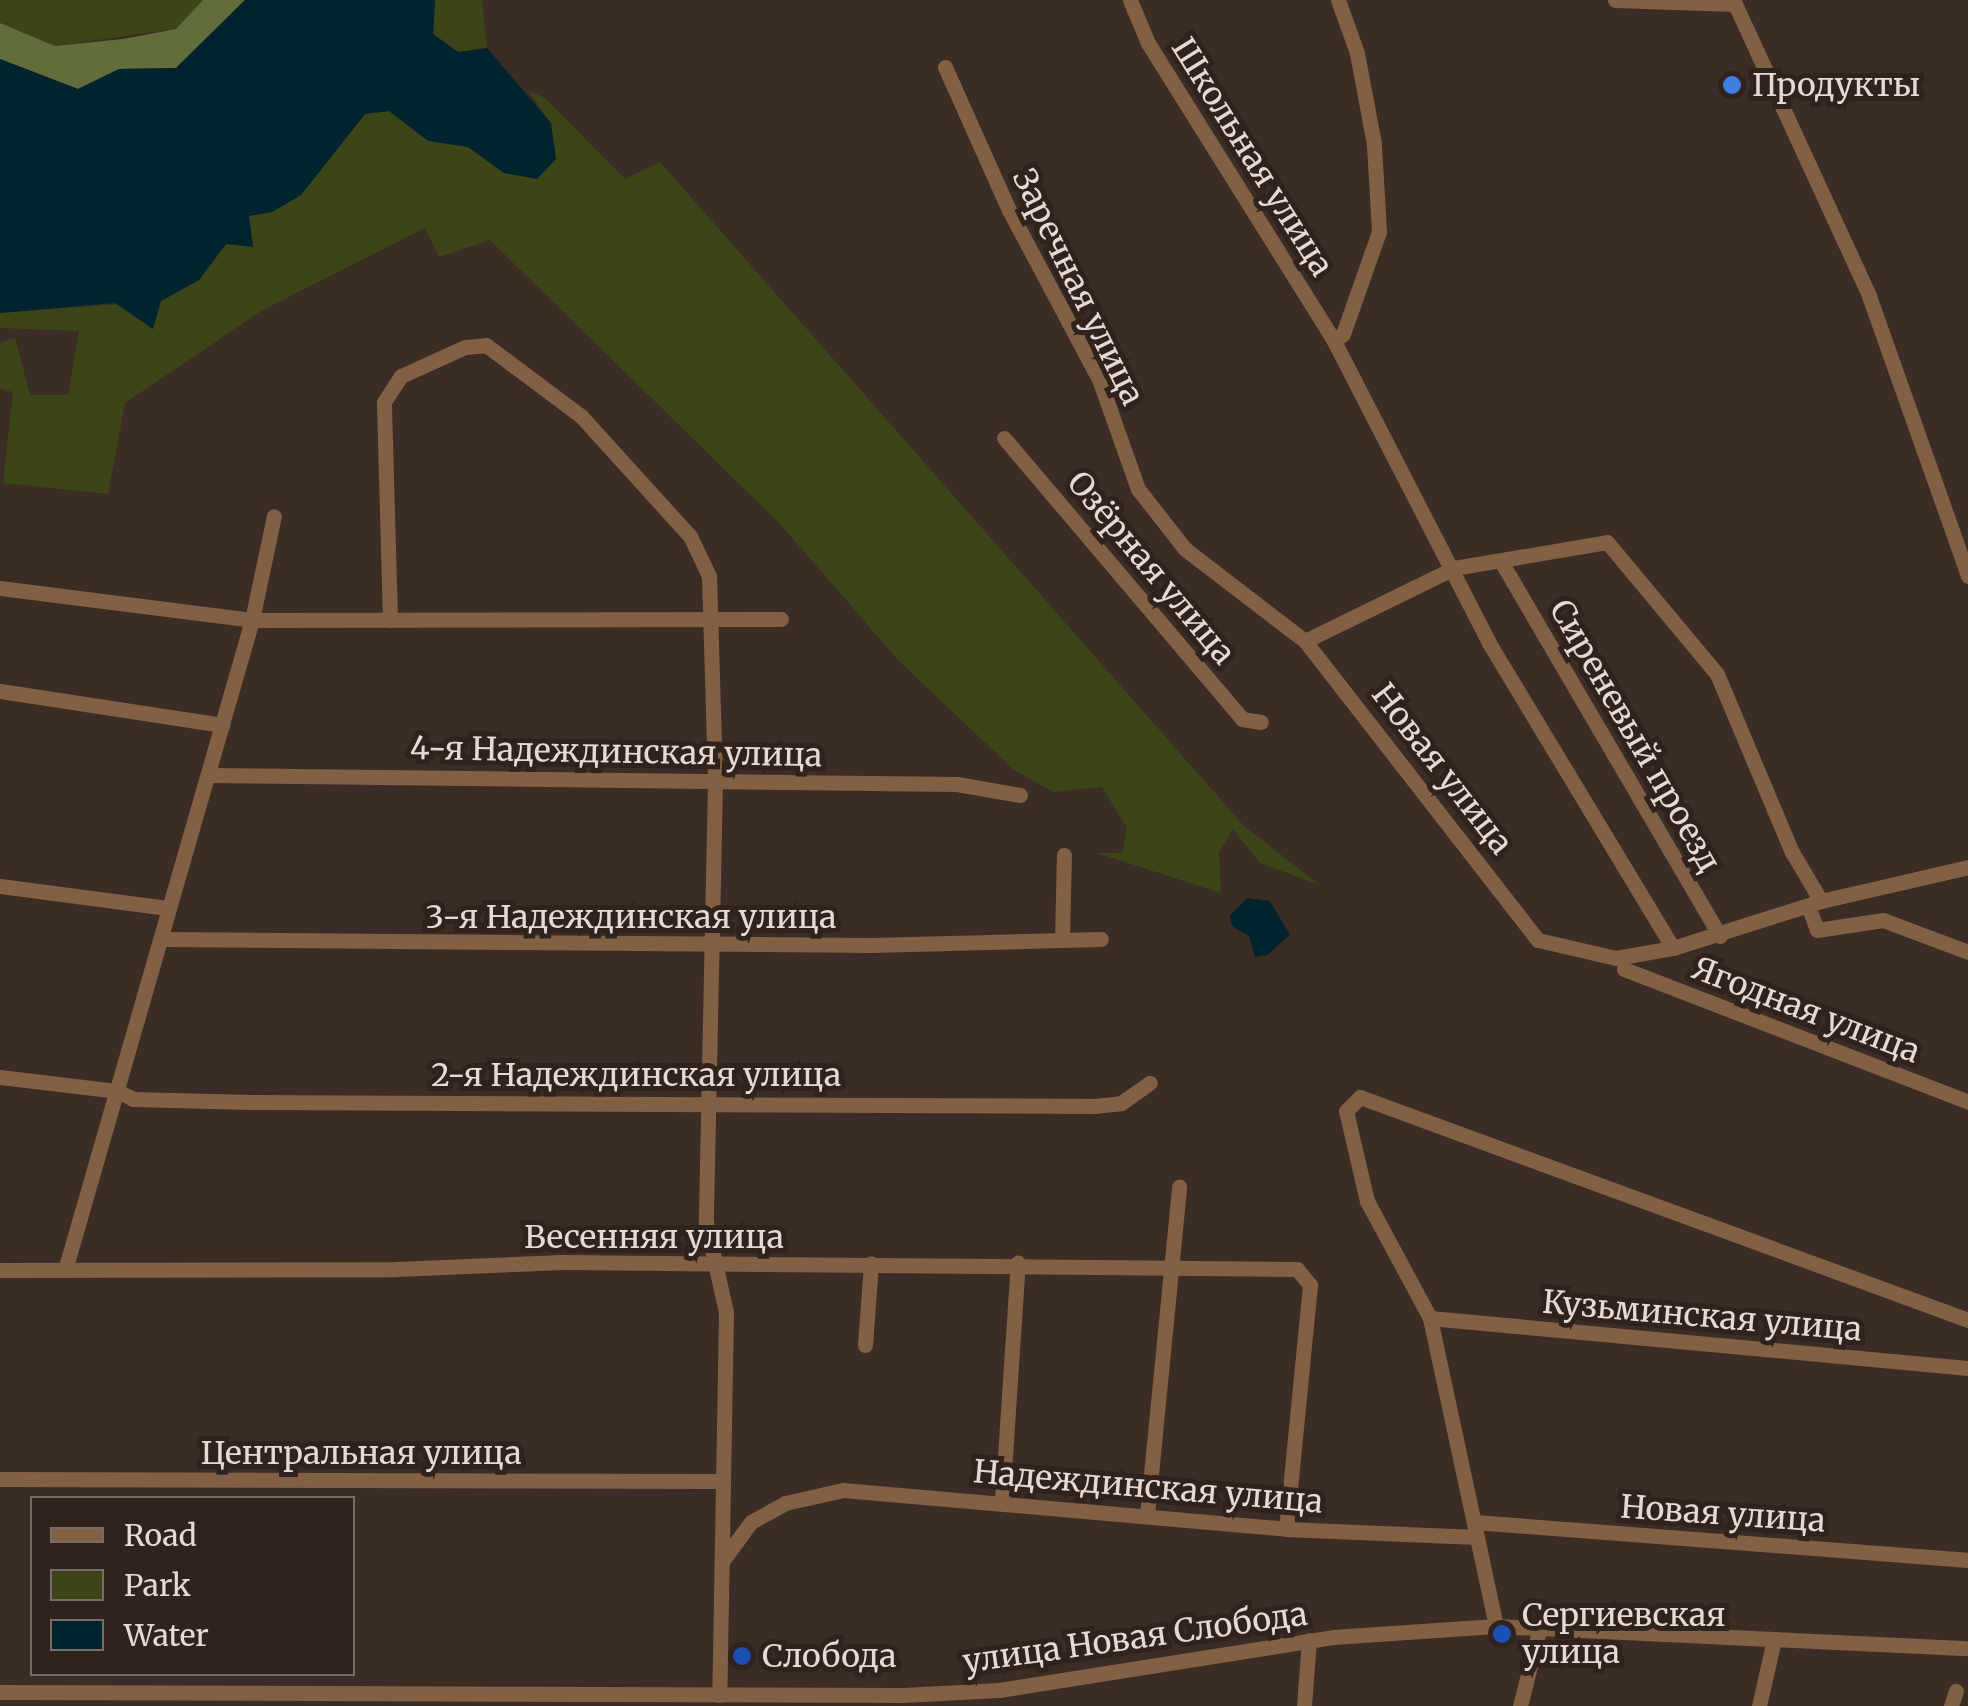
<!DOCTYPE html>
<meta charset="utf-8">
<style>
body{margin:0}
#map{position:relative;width:1968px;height:1706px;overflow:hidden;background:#3b2c26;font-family:Merriweather,serif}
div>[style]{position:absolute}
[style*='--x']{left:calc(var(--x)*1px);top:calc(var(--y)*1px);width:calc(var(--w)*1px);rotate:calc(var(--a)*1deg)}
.green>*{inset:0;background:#3b4518}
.forest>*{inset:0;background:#616d3a}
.water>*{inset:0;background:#00242d}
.minor>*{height:15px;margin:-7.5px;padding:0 7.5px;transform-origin:7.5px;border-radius:7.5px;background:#826044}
.dots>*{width:28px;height:28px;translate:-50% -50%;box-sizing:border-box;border:5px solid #30221c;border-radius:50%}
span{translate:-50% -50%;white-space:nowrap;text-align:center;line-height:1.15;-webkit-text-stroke:10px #30221c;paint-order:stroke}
.poi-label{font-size:32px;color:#e4dad6}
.left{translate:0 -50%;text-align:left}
.street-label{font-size:32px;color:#e4dad6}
.legend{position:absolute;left:30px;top:1496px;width:325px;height:180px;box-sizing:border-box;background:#30221c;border:2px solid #786c66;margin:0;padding:12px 18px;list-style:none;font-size:30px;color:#e4dad6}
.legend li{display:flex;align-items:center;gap:20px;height:50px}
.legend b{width:50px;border:2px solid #786c66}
</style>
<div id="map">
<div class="green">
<i style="clip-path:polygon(0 0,203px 0,176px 29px,55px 46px,0 23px)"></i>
<i style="clip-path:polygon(435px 0,482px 0,487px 48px,458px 52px,433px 34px)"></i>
<i style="clip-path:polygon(528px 90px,546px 99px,625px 179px,660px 162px,1244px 826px,1320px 885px,1260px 863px,1233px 829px,1219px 852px,1221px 893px,1097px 853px,1122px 853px,1127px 828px,1102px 787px,1053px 792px,1013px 769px,899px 661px,780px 524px,490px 240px,439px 257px,425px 228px,261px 311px,125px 403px,108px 494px,3px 483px,13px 392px,0 389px,0 343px,15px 338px,30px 395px,68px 395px,79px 331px,0 328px,0 313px,161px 301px,199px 280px,248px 215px,272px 212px,301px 195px,365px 114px,389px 111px,428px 140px,468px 147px,504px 173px,551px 124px)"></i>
</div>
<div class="forest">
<i style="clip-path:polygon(203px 0,245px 0,176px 68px,119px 69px,78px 89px,0 59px,0 23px,55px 46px,123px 39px,176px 29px)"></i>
</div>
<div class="water">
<i style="clip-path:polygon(245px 0,435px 0,433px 34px,458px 52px,487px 48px,551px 123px,556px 159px,537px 179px,504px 173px,468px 147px,428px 141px,389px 111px,365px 114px,301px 195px,272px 212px,249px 216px,253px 247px,226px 244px,199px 280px,161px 301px,153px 329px,115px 303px,0 313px,0 59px,78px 89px,119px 69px,176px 68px)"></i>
<i style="clip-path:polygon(1248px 898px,1270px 901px,1290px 935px,1267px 955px,1255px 957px,1249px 936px,1232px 926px,1230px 915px)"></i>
</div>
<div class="minor">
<i style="--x:1130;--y:0;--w:47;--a:67.3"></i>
<i style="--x:1148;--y:43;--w:351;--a:58"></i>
<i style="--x:1334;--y:341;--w:339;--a:62.8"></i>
<i style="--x:1489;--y:643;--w:356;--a:58.9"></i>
<i style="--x:1615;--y:0;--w:120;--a:1.9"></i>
<i style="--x:1735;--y:4;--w:321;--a:65.3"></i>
<i style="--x:1869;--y:296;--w:297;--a:70.5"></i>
<i style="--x:945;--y:67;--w:157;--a:65.9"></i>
<i style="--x:1009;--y:210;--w:191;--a:62"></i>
<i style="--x:1099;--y:379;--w:117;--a:70.5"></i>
<i style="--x:1138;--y:489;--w:76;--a:51.9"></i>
<i style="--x:1185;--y:549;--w:151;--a:37.5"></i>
<i style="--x:1305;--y:641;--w:379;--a:52.1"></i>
<i style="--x:1538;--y:940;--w:80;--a:13"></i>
<i style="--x:1616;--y:958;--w:58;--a:-10"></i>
<i style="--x:1673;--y:948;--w:155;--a:-17.6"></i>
<i style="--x:1821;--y:901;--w:151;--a:-13"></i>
<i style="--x:1334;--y:341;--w:11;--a:-38"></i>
<i style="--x:1343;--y:334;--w:108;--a:-70.6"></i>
<i style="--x:1379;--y:232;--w:88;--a:-93.3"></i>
<i style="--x:1374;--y:144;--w:93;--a:-100.6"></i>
<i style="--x:1357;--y:53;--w:56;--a:-109.7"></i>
<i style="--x:1004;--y:438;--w:368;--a:49.7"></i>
<i style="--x:1242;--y:719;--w:19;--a:9"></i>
<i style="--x:1502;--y:563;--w:432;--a:59.7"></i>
<i style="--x:0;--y:588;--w:254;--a:7.2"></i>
<i style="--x:252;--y:620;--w:529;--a:-0.11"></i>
<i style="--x:390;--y:620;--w:218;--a:-91.6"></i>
<i style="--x:384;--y:402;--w:31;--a:-57"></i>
<i style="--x:401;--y:376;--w:70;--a:-24.4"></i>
<i style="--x:465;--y:347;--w:21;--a:-5"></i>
<i style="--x:486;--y:345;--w:119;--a:36.8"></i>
<i style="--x:581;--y:416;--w:162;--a:47.8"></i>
<i style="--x:690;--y:536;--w:44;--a:64.6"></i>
<i style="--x:709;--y:576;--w:207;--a:88.3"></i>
<i style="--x:715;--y:783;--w:439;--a:91.2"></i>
<i style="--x:706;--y:1222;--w:92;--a:77.5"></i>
<i style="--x:726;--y:1312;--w:383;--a:91"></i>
<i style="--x:1305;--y:641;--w:166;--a:-26.1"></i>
<i style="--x:1454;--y:568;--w:155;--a:-9.6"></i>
<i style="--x:1607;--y:542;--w:172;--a:50.2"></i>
<i style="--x:1717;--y:674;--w:193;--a:67.2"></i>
<i style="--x:1792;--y:852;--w:57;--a:59.4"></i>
<i style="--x:0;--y:691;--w:225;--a:8.7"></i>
<i style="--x:209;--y:775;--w:748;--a:0.69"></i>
<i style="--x:957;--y:784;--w:64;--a:9.9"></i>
<i style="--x:0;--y:886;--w:169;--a:7.5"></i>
<i style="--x:1809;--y:908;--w:23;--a:70"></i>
<i style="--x:1817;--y:930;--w:67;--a:-8.6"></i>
<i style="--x:1883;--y:920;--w:91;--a:20.6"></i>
<i style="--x:162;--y:939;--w:710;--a:0.48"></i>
<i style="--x:872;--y:945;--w:229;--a:-1.5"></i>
<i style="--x:1062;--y:940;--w:85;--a:-88.7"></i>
<i style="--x:1624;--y:969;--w:369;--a:21.1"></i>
<i style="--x:0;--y:1077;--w:119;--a:6.8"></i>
<i style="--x:118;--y:1091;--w:17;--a:28"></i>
<i style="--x:133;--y:1099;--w:118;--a:1.5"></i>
<i style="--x:251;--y:1102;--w:843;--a:0.27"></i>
<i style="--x:1094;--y:1106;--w:27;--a:-6"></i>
<i style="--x:1121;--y:1103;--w:35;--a:-35"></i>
<i style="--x:0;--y:1270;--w:396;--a:-0.1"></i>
<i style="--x:396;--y:1269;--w:166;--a:-2.4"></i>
<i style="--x:562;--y:1262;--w:735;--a:0.55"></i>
<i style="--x:1297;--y:1269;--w:21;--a:51"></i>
<i style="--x:1310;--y:1285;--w:245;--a:95.6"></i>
<i style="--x:65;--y:1270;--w:676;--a:-73.95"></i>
<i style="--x:252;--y:620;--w:106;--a:-78.1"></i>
<i style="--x:1430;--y:1318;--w:540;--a:5.31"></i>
<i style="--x:865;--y:1345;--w:82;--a:-85.8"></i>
<i style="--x:0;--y:1479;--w:722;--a:0.16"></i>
<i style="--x:1002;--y:1501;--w:239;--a:-86.2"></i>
<i style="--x:1147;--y:1515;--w:330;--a:-84.4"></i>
<i style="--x:1475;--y:1522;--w:494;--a:4.4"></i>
<i style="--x:723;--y:1560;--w:47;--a:-53.6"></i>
<i style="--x:751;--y:1522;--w:39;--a:-29"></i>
<i style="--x:785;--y:1503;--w:59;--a:-12.6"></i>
<i style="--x:843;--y:1490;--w:445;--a:5"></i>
<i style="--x:1286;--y:1529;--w:191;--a:2.4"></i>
<i style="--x:1496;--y:1626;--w:315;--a:-102.1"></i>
<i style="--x:1430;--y:1318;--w:133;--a:-118.3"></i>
<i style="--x:1367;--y:1201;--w:92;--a:-103.1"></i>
<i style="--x:1346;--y:1111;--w:20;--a:-45"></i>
<i style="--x:1360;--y:1097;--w:648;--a:20.14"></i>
<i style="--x:0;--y:1692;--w:903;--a:0.19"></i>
<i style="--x:903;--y:1695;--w:96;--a:-3"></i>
<i style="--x:999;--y:1690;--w:338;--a:-9"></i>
<i style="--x:1333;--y:1637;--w:163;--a:-3.9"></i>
<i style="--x:1496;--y:1626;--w:473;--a:2.7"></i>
<i style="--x:1304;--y:1706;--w:66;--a:-85.7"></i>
<i style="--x:1520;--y:1706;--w:81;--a:-75.8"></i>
<i style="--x:1759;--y:1706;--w:64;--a:-77.3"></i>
<i style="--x:1951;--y:1706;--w:16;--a:-72"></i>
</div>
<div class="dots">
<i style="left:1732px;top:85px;background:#3f7fe0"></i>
<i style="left:1502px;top:1634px;background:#1a4fb4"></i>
<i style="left:742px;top:1656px;background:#1a4fb4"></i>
</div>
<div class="poi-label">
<span class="left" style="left:1752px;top:85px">Продукты</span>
<span class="left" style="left:1522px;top:1634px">Сергиевская<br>улица</span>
<span class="left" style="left:762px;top:1656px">Слобода</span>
</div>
<div class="street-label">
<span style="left:1252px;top:157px;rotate:58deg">Школьная улица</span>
<span style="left:1078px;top:287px;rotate:64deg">Заречная улица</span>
<span style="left:1151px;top:568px;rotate:50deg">Озёрная улица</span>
<span style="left:1635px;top:736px;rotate:60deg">Сиреневый проезд</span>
<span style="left:616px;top:752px;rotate:1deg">4-я Надеждинская улица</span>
<span style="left:1442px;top:769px;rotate:52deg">Новая улица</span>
<span style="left:631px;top:917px">3-я Надеждинская улица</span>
<span style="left:1806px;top:1010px;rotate:21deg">Ягодная улица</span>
<span style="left:636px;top:1075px">2-я Надеждинская улица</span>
<span style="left:654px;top:1237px">Весенняя улица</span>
<span style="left:1702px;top:1316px;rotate:5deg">Кузьминская улица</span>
<span style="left:361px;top:1453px">Центральная улица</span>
<span style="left:1148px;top:1487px;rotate:5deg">Надеждинская улица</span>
<span style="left:1723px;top:1514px;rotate:4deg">Новая улица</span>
<span style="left:1135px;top:1638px;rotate:-8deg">улица Новая Слобода</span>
</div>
<ul class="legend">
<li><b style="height:12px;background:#826044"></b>Road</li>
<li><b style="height:28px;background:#3b4518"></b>Park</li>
<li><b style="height:28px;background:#00242d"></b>Water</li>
</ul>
</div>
